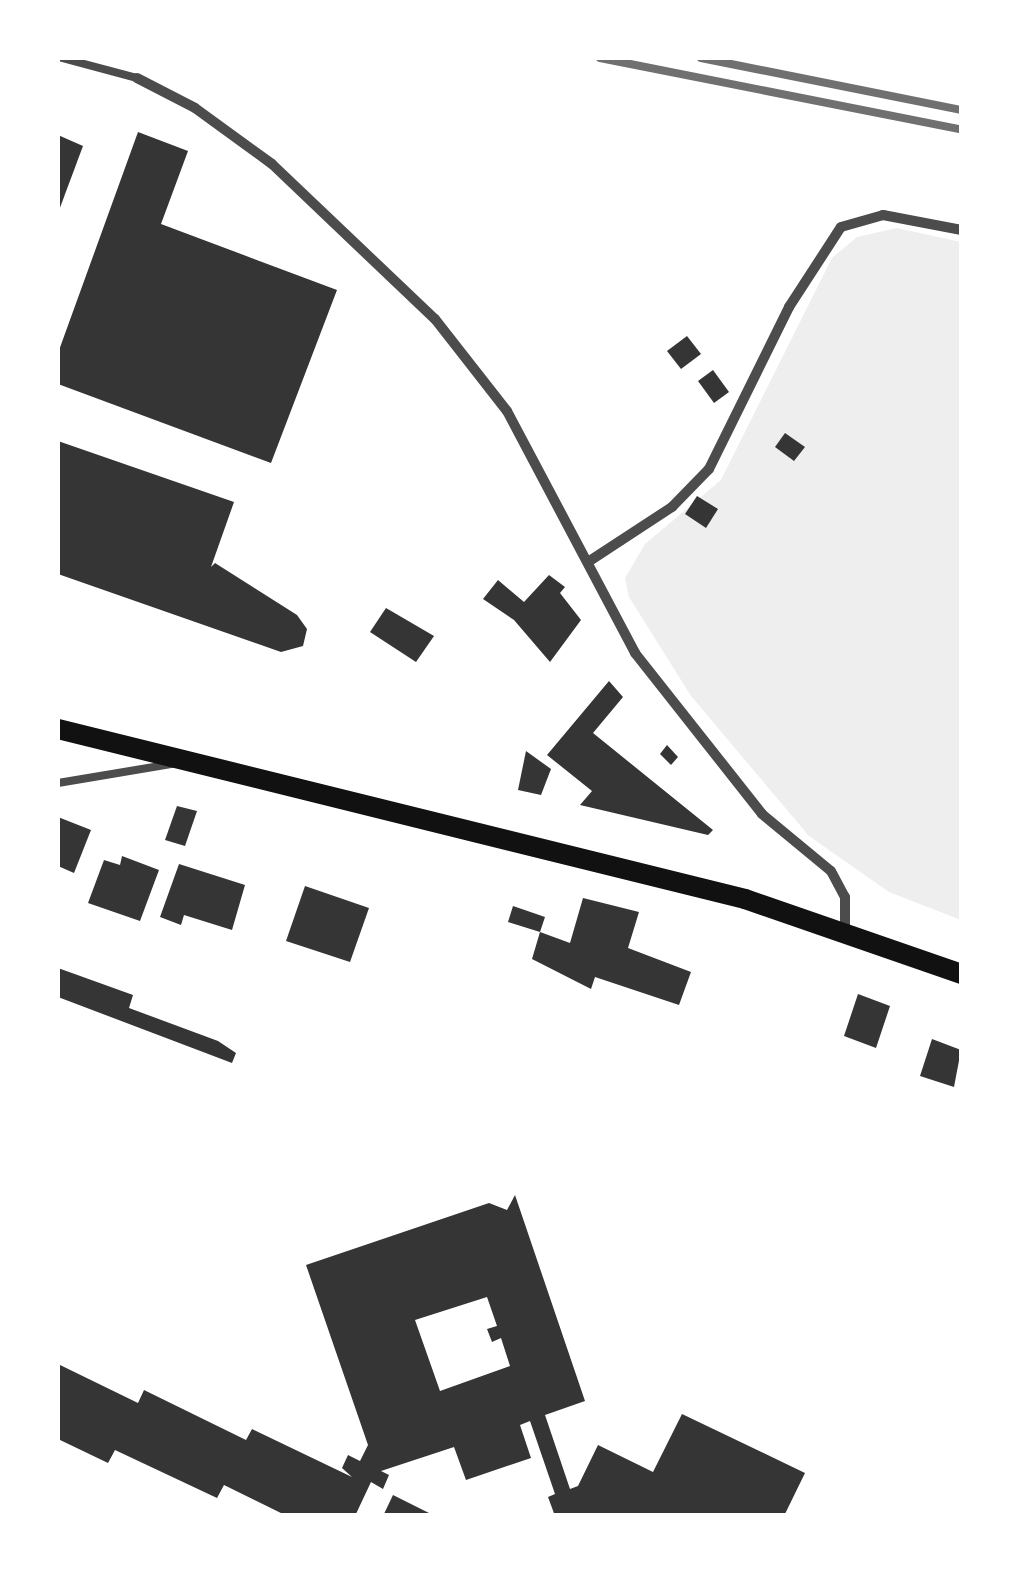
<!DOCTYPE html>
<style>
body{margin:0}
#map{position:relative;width:1019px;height:1573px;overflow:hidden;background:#fff;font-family:Poppins,sans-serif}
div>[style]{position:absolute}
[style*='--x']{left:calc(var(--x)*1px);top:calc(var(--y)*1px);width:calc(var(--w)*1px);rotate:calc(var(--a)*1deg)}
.green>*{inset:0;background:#eee}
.building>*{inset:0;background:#353535}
.service>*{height:8px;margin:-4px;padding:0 4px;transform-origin:4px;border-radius:4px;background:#4c4c4c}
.minor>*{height:10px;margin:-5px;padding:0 5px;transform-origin:5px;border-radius:5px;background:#4c4c4c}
.secondary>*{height:20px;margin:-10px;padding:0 10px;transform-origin:10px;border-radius:10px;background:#111}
.rail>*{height:8px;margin:-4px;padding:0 4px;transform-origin:4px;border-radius:4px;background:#707070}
span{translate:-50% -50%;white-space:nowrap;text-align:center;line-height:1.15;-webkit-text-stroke:9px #fff;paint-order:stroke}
.frame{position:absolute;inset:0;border:60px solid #fff;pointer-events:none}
</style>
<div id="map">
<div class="green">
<i style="clip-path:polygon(897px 228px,961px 242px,961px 920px,889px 892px,809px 836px,691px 696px,629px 597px,625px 578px,645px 544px,721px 480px,832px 258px,857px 237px)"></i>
</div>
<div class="building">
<i style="clip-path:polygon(138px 132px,188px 151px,161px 224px,337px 290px,271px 463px,58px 384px,58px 353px)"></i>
<i style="clip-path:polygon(58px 135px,83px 146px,58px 213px)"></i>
<i style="clip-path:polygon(687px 336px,701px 354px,681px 369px,667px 351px)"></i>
<i style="clip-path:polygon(713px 370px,729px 392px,714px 403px,698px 381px)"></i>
<i style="clip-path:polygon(785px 433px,805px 447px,794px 461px,775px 447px)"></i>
<i style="clip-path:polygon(58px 441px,234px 502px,211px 567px,215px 563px,297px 615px,307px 629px,303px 646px,281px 652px,58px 574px)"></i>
<i style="clip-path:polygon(697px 496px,718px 509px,706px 528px,685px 514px)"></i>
<i style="clip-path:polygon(549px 575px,565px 587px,560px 593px,581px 620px,550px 662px,514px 620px,483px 599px,498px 580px,524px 602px)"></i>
<i style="clip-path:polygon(386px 608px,434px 636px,416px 662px,370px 632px)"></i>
<i style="clip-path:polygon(609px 681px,623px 697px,593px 733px,713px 830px,708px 835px,580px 805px,592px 791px,547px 755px)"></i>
<i style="clip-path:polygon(667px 745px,678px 757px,671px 765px,660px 754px)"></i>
<i style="clip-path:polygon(526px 751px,551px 769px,541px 795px,518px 790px)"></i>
<i style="clip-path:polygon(177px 806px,197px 811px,185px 846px,165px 840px)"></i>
<i style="clip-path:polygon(58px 817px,91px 830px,74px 873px,58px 866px)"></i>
<i style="clip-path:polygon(122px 856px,159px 870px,140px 921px,88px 903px,104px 860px,120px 865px)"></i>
<i style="clip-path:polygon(179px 864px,245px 885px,232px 930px,184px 915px,181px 925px,160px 917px)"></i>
<i style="clip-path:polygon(305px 886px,369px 908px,350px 962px,286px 941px)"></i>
<i style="clip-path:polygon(583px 898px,639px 912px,628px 948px,691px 972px,679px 1005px,595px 977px,591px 989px,532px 959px,540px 932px,508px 922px,513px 906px,545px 917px,540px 932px,570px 943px)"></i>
<i style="clip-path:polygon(58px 968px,133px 995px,129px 1008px,218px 1041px,236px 1053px,232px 1063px,58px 997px)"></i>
<i style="clip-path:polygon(858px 994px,890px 1006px,876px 1048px,844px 1036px)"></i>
<i style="clip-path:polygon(932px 1039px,961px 1050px,954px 1087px,920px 1076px)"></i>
<i style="clip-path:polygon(evenodd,515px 1195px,585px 1401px,545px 1415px,570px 1489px,578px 1486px,598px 1445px,653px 1472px,682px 1414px,805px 1473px,784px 1516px,555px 1516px,548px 1497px,555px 1494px,530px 1421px,520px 1425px,531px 1458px,466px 1480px,454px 1447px,381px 1471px,389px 1475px,383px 1489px,371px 1482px,355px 1516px,287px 1516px,224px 1485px,217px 1498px,115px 1450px,108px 1463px,58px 1439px,58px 1364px,138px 1403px,144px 1390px,246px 1440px,252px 1429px,352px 1477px,342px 1468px,348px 1455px,360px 1461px,368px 1445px,306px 1265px,489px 1203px,507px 1210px,515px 1195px,487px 1297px,497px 1326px,487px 1329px,492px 1342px,501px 1338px,510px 1366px,440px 1391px,415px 1320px,487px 1297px)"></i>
<i style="clip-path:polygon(393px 1495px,435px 1516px,383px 1516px)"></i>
</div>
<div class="service">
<i style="--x:62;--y:58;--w:78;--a:14.9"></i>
<i style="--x:58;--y:783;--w:116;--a:-9.5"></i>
</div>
<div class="minor">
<i style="--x:137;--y:78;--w:65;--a:27.3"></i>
<i style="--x:195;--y:108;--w:95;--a:36"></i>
<i style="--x:272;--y:164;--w:225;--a:43.6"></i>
<i style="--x:435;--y:319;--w:117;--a:52"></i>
<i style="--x:507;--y:411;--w:274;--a:62.1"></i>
<i style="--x:635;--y:653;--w:205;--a:51.7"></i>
<i style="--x:762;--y:814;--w:89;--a:39.6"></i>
<i style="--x:831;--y:871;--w:30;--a:62"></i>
<i style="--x:845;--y:897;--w:33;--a:90"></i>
<i style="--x:591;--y:560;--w:97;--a:-33.2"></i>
<i style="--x:672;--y:507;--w:53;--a:-45.8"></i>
<i style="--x:709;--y:469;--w:181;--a:-63.7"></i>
<i style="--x:789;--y:307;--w:95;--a:-57"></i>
<i style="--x:841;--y:227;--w:44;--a:-15.9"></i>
<i style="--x:883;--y:215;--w:80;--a:10.8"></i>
</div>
<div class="secondary">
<i style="--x:58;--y:729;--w:708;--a:13.9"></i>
<i style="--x:745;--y:899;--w:230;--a:19.1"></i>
</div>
<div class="rail">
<i style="--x:600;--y:58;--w:369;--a:11.2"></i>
<i style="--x:701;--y:58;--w:266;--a:11.3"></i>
</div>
<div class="frame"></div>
</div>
